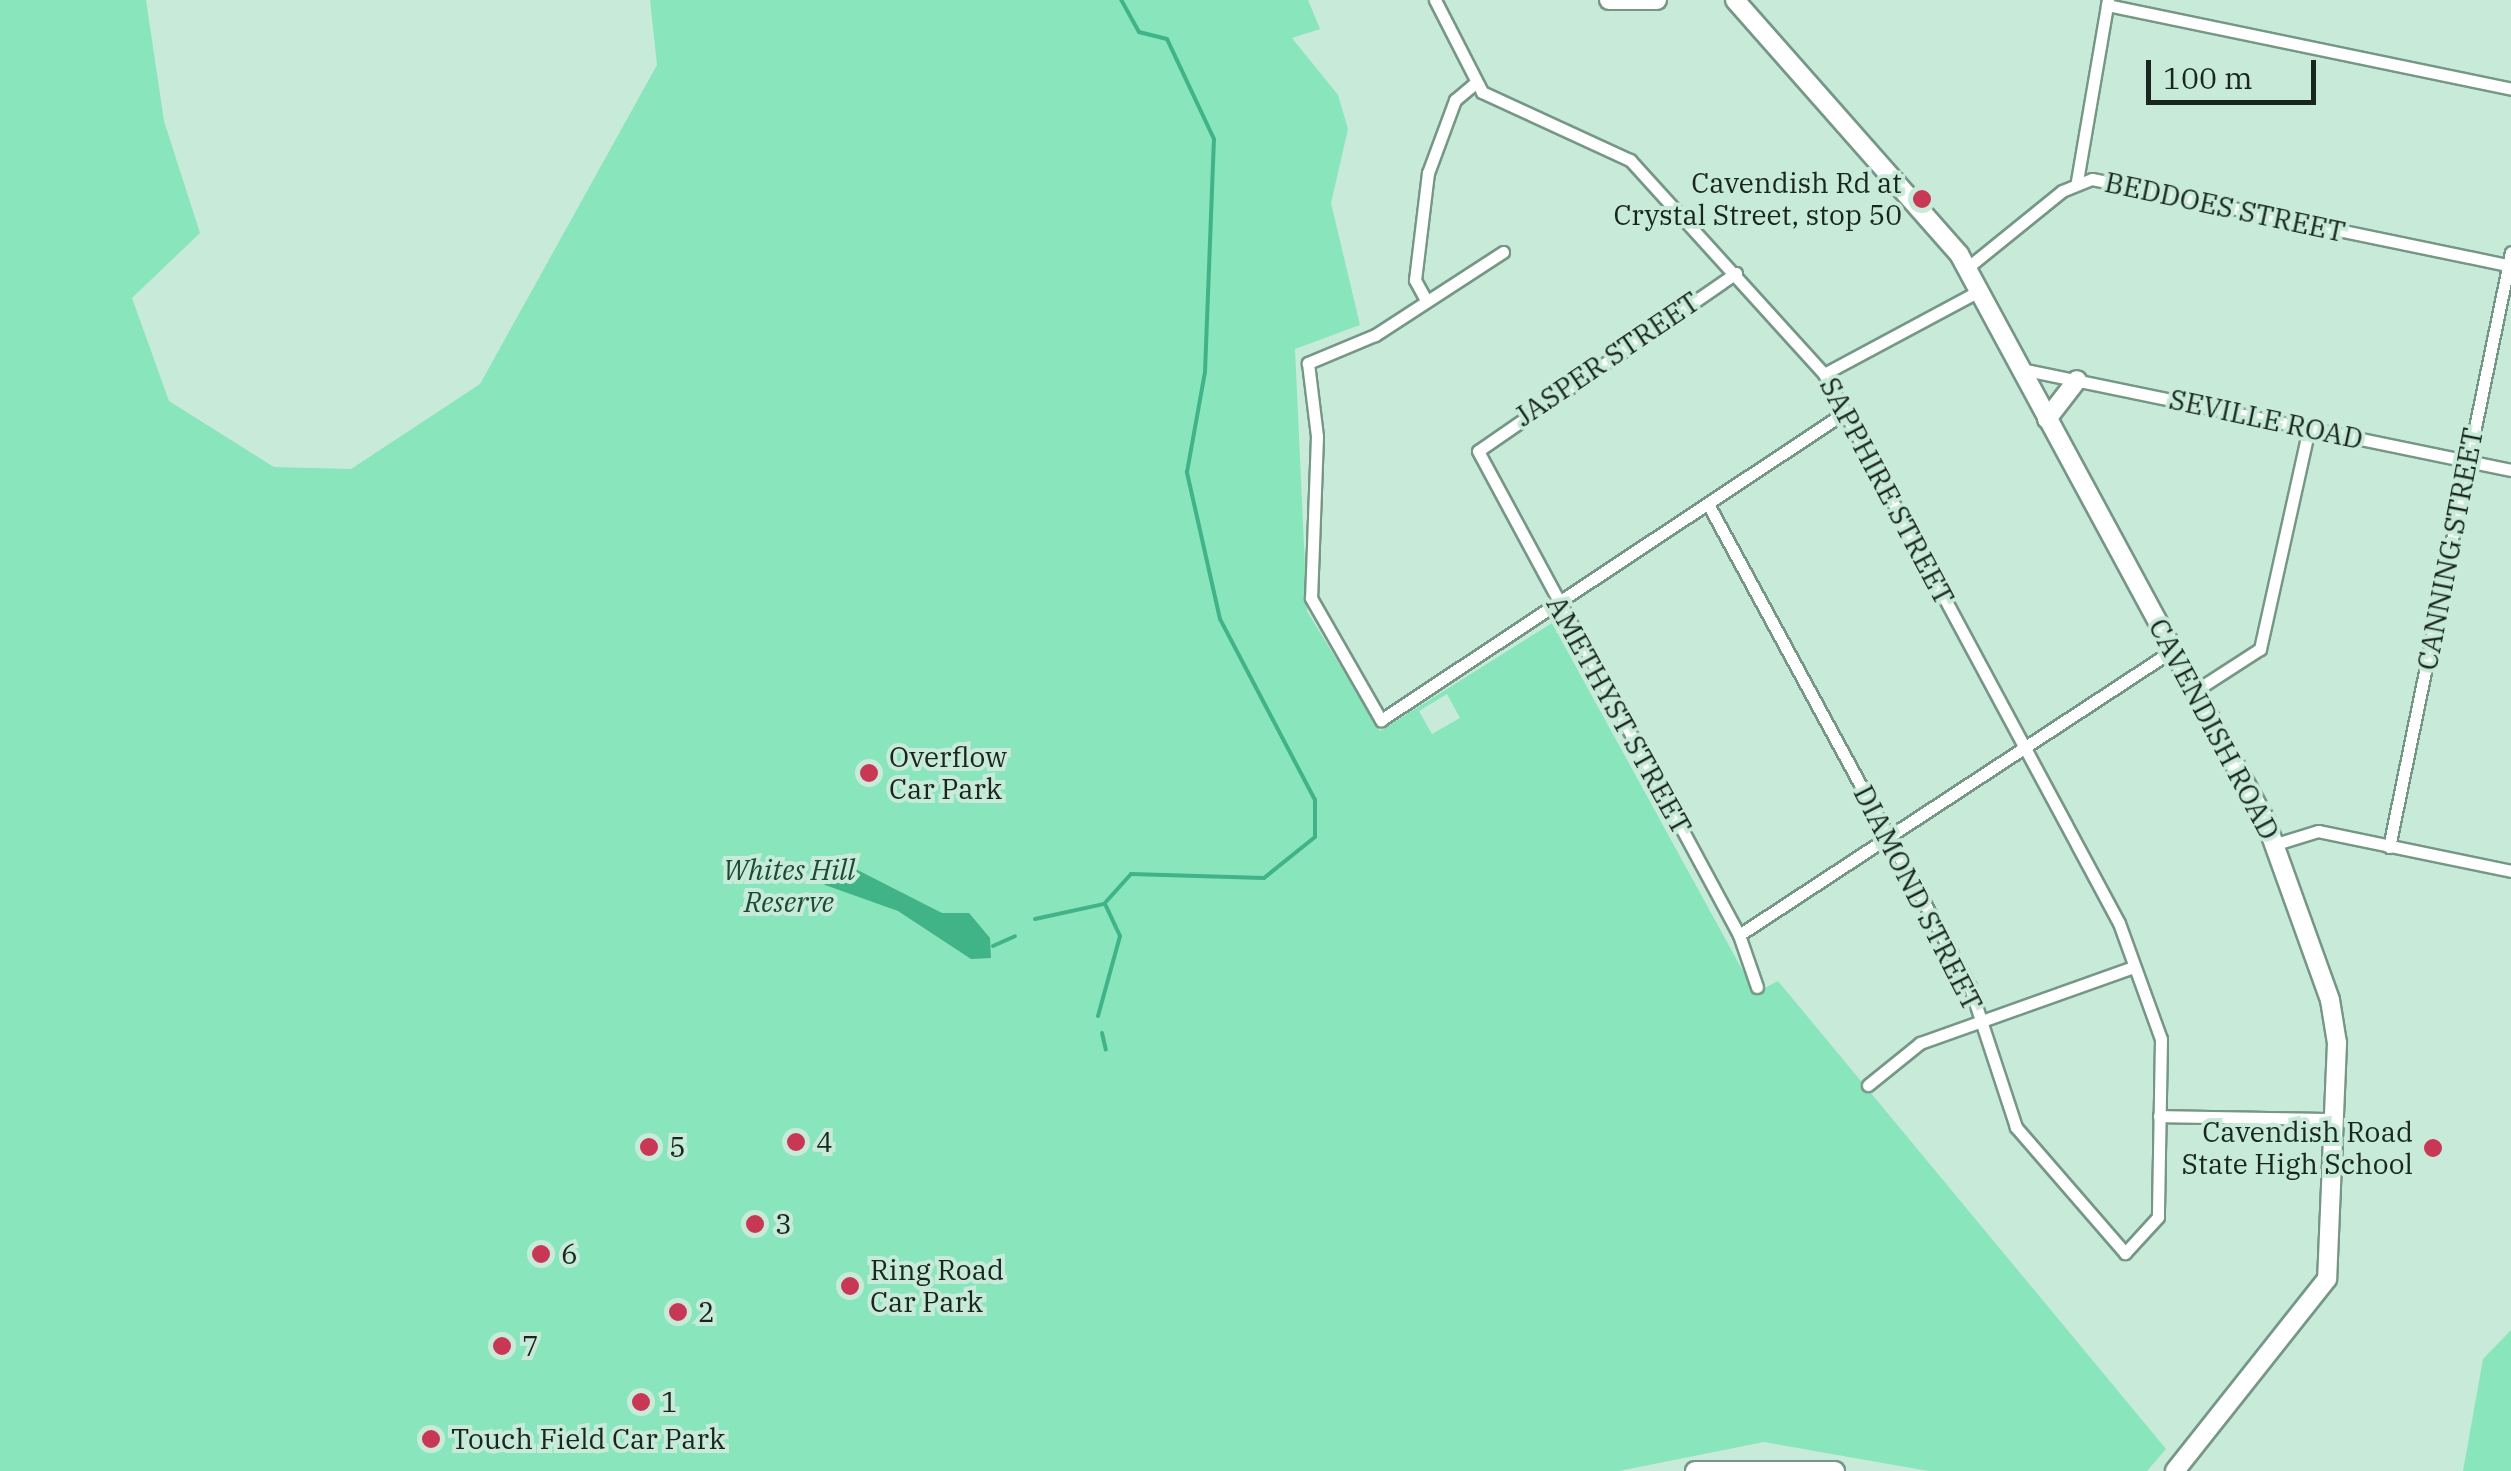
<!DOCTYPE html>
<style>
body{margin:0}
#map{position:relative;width:2511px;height:1471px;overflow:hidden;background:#c8ebd9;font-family:"IBM Plex Serif",serif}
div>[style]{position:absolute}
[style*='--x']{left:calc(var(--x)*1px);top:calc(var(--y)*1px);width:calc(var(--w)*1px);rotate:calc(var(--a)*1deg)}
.green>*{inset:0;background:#89e5bc}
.water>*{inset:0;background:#40b387}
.stream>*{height:4px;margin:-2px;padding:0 2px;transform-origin:2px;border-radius:2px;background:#40b387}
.roads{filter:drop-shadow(2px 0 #769787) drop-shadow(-2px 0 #769787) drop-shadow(0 2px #769787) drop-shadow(0 -2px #769787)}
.street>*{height:11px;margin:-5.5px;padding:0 5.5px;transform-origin:5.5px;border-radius:5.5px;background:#fff}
.secondary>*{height:18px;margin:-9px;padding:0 9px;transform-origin:9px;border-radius:9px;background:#fff}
.primary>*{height:18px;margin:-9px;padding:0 9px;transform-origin:9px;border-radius:9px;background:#fff}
.dots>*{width:28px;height:28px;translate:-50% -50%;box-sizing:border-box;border:5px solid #c8ebd9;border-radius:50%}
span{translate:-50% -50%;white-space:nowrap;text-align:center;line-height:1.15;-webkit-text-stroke:8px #c8ebd9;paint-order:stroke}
.poi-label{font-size:28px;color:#192620}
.right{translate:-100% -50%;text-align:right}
.left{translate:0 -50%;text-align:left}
.street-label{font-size:28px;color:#192620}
.park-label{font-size:28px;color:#1c4a37;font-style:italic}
.scale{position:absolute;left:2146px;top:60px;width:170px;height:45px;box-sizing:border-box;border:5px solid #192620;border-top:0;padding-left:12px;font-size:30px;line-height:35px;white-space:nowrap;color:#192620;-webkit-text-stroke:8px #c8ebd9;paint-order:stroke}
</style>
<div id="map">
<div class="green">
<i style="clip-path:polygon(evenodd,0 0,146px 0,164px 121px,200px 233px,132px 298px,169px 401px,274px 467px,351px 469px,480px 384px,657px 65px,650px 0,1308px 0,1320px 29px,1292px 38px,1338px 95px,1348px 129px,1331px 203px,1360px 325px,1295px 349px,1307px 611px,1380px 731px,1552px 623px,1755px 993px,1778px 981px,2166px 1449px,2147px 1471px,1928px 1471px,1764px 1442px,1619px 1471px,0 1471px,0 0,1447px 694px,1460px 718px,1432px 734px,1419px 711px,1447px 694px)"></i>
<i style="clip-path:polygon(2511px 1330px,2511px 1471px,2463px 1471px,2483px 1359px)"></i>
</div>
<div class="water">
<i style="clip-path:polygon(832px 857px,942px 913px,969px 913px,990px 938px,991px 958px,971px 959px,898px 911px,825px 885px,814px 874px)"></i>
</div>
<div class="stream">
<i style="--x:1035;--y:919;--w:71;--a:-12.3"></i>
<i style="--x:1104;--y:904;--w:40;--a:-48"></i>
<i style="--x:1131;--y:874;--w:133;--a:1.7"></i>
<i style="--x:1264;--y:878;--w:65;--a:-38.8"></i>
<i style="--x:1315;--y:837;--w:37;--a:-90"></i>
<i style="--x:1315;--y:800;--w:204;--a:-117.7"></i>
<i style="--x:1220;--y:619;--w:151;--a:-102.7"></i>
<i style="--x:1187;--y:472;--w:102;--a:-79.8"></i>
<i style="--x:1205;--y:372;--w:233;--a:-87.8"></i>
<i style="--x:1214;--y:139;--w:110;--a:-115.2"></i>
<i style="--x:1167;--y:39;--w:29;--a:-166"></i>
<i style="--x:1139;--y:32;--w:37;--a:-119"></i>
<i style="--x:993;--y:946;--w:24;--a:-24"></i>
<i style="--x:1098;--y:1016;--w:83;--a:-74.6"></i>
<i style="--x:1120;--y:936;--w:33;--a:-115"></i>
<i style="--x:1102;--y:1033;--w:17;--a:77"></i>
</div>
<div class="roads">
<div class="street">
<i style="--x:1435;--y:0;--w:103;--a:62.9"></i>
<i style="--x:1482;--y:92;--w:163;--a:24.7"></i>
<i style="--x:1630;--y:160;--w:289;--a:47.8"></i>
<i style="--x:1824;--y:374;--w:623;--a:61.75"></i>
<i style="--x:2119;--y:923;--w:123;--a:70.1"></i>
<i style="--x:2161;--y:1039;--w:178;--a:91"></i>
<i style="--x:2158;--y:1217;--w:49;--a:132.5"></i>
<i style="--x:2125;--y:1253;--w:167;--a:-130.9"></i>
<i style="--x:2016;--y:1127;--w:147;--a:-108.2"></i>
<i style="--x:1970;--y:987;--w:549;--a:-118.48"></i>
<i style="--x:2107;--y:5;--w:413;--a:11.7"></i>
<i style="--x:2077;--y:181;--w:184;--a:-80.3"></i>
<i style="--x:1503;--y:252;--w:153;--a:147"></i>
<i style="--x:1375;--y:335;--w:73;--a:157.3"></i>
<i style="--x:1308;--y:363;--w:74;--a:83"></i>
<i style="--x:1317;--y:436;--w:162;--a:92.1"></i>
<i style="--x:1311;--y:598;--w:141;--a:60.2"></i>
<i style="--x:1381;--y:720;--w:556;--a:-33.55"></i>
<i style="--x:1967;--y:268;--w:122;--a:-39"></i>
<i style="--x:2062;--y:191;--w:32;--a:-22"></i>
<i style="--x:2092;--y:179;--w:428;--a:11.7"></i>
<i style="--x:1736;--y:273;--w:313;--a:145.4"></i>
<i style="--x:1478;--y:451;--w:550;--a:61.66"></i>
<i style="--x:1739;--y:935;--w:55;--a:70.9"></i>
<i style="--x:1426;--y:300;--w:23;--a:-119"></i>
<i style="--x:1415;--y:280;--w:108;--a:-83.1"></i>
<i style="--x:1428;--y:173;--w:78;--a:-69.7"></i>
<i style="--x:1455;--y:100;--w:26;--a:-40"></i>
<i style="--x:2021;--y:369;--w:500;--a:11.65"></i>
<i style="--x:1824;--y:374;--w:176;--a:-28.2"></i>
<i style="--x:2195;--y:691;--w:77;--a:-32.9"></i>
<i style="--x:2260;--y:649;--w:226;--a:-77.5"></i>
<i style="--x:2276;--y:844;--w:44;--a:-17.2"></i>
<i style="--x:2318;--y:831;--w:197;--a:11.7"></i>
<i style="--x:2389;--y:847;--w:607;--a:-78.41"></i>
<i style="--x:1739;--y:935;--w:519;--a:-33.29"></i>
<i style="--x:1868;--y:1085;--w:67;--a:-38.9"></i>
<i style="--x:1920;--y:1043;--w:227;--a:-19.6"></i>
<i style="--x:2159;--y:1116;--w:176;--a:1"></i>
</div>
<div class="secondary">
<i style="--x:1609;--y:0;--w:48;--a:0"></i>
<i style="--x:1695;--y:1471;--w:140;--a:0"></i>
</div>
<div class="primary">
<i style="--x:1735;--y:0;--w:339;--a:48.6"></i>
<i style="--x:1959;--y:254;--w:646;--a:61.61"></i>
<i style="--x:2266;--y:822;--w:189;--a:70.2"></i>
<i style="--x:2330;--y:1000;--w:44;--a:80.8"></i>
<i style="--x:2337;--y:1043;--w:236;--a:92.4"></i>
<i style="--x:2327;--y:1279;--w:245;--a:128.4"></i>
<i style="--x:2047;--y:419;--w:49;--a:-52.4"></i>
</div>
</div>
<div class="dots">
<i style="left:1922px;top:199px;background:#c83855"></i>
<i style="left:869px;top:773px;background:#c83855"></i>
<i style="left:796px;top:1142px;background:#c83855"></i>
<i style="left:649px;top:1147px;background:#c83855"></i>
<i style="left:2433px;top:1148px;background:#c83855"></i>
<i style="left:755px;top:1224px;background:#c83855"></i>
<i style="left:541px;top:1254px;background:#c83855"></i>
<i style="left:850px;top:1286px;background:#c83855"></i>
<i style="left:678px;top:1312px;background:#c83855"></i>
<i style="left:502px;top:1346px;background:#c83855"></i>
<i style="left:641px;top:1402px;background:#c83855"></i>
<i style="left:431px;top:1439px;background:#c83855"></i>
</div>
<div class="poi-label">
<span class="right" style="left:1902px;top:199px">Cavendish Rd at<br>Crystal Street, stop 50</span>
<span class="left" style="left:889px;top:773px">Overflow<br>Car Park</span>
<span class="right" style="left:2413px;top:1148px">Cavendish Road<br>State High School</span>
<span class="left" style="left:816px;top:1142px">4</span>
<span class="left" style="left:669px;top:1147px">5</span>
<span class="left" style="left:775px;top:1224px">3</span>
<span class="left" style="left:561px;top:1254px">6</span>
<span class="left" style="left:870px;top:1286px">Ring Road<br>Car Park</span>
<span class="left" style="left:698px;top:1312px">2</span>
<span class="left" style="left:522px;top:1346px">7</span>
<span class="left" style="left:661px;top:1402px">1</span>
<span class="left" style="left:451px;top:1439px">Touch Field Car Park</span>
</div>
<div class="street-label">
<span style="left:2225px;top:207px;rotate:12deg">BEDDOES STREET</span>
<span style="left:1607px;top:359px;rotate:-34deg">JASPER STREET</span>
<span style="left:2266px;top:419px;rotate:12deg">SEVILLE ROAD</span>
<span style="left:1887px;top:491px;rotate:62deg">SAPPHIRE STREET</span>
<span style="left:2450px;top:549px;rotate:-79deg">CANNING STREET</span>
<span style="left:1619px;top:715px;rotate:61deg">AMETHYST STREET</span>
<span style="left:2214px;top:729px;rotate:62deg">CAVENDISH ROAD</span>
<span style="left:1918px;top:898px;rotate:63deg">DIAMOND STREET</span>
</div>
<div class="park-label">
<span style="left:789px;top:886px">Whites Hill<br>Reserve</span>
</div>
<div class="scale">100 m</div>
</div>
